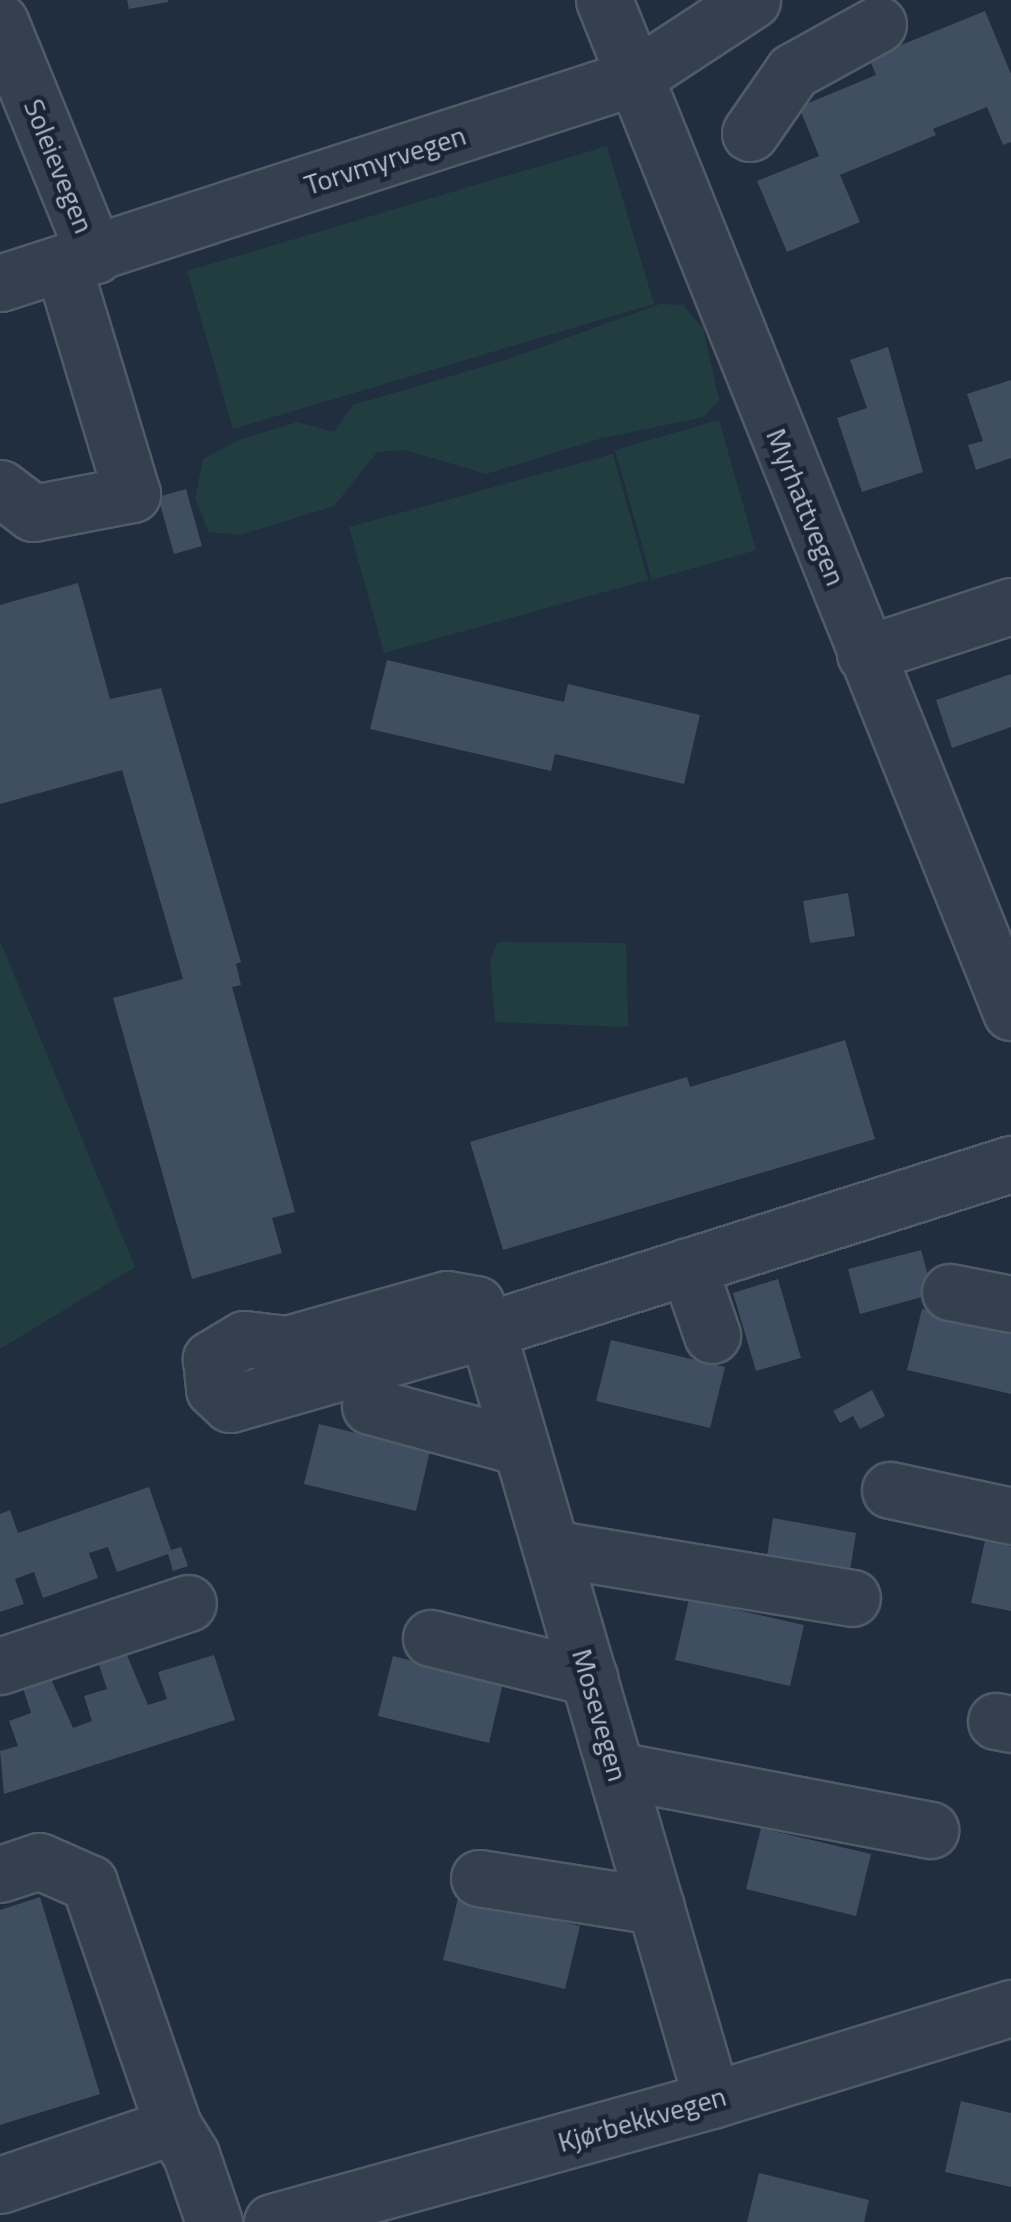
<!DOCTYPE html>
<meta charset="utf-8">
<style>
body{margin:0}
#map{position:relative;width:1011px;height:2222px;overflow:hidden;background:#202e3f;font-family:"Titillium Web",sans-serif}
div>[style]{position:absolute}
[style*='--x']{left:calc(var(--x)*1px);top:calc(var(--y)*1px);width:calc(var(--w)*1px);rotate:calc(var(--a)*1deg)}
.green>*{inset:0;background:#223d3f}
.building>*{inset:0;background:#3f4e61}
.roads{filter:drop-shadow(2px 0 #505b69) drop-shadow(-2px 0 #505b69) drop-shadow(0 2px #505b69) drop-shadow(0 -2px #505b69)}
.minor>*{height:55px;margin:-27.5px;padding:0 27.5px;transform-origin:27.5px;border-radius:27.5px;background:#35404e}
span{translate:-50% -50%;white-space:nowrap;text-align:center;line-height:1.15;-webkit-text-stroke:9px #1a2533;paint-order:stroke}
.street-label{font-size:28px;color:#b0bbca}
</style>
<div id="map">
<div class="green">
<i style="clip-path:polygon(607px 146px,654px 304px,233px 429px,187px 271px)"></i>
<i style="clip-path:polygon(660px 304px,683px 305px,703px 328px,719px 400px,704px 417px,602px 438px,486px 474px,406px 450px,377px 452px,334px 506px,240px 535px,209px 532px,195px 499px,203px 459px,239px 440px,297px 422px,334px 432px,353px 405px,506px 360px)"></i>
<i style="clip-path:polygon(719px 420px,756px 550px,652px 580px,615px 450px)"></i>
<i style="clip-path:polygon(613px 454px,648px 580px,384px 653px,349px 527px)"></i>
<i style="clip-path:polygon(0 941px,135px 1267px,0 1349px)"></i>
<i style="clip-path:polygon(498px 942px,626px 943px,628px 1027px,495px 1022px,490px 961px)"></i>
</div>
<div class="building">
<i style="clip-path:polygon(127px 0,168px 0,168px 2px,129px 9px)"></i>
<i style="clip-path:polygon(985px 11px,1011px 74px,1011px 142px,1003px 145px,987px 107px,933px 129px,936px 135px,840px 175px,860px 222px,787px 252px,757px 181px,819px 156px,799px 107px,876px 75px,869px 58px)"></i>
<i style="clip-path:polygon(888px 347px,923px 472px,862px 492px,837px 418px,867px 408px,850px 360px)"></i>
<i style="clip-path:polygon(1011px 380px,1011px 458px,976px 470px,968px 445px,983px 441px,967px 394px)"></i>
<i style="clip-path:polygon(186px 489px,202px 546px,174px 554px,158px 497px)"></i>
<i style="clip-path:polygon(78px 583px,110px 699px,161px 688px,241px 962px,236px 964px,241px 985px,232px 987px,295px 1212px,272px 1218px,282px 1253px,192px 1279px,113px 998px,183px 979px,122px 770px,0 804px,0 605px)"></i>
<i style="clip-path:polygon(387px 660px,564px 702px,568px 684px,700px 715px,684px 784px,555px 754px,551px 771px,370px 729px)"></i>
<i style="clip-path:polygon(1011px 674px,1011px 727px,952px 748px,936px 700px)"></i>
<i style="clip-path:polygon(848px 893px,855px 936px,810px 943px,803px 901px)"></i>
<i style="clip-path:polygon(845px 1040px,875px 1139px,503px 1250px,470px 1142px,687px 1077px,690px 1087px)"></i>
<i style="clip-path:polygon(921px 1250px,933px 1294px,860px 1314px,848px 1269px)"></i>
<i style="clip-path:polygon(778px 1279px,801px 1358px,756px 1371px,733px 1293px)"></i>
<i style="clip-path:polygon(922px 1309px,1011px 1329px,1011px 1394px,907px 1370px)"></i>
<i style="clip-path:polygon(611px 1340px,725px 1367px,710px 1428px,596px 1401px)"></i>
<i style="clip-path:polygon(872px 1390px,885px 1416px,860px 1429px,853px 1416px,840px 1423px,833px 1411px)"></i>
<i style="clip-path:polygon(319px 1424px,430px 1451px,416px 1511px,304px 1484px)"></i>
<i style="clip-path:polygon(149px 1487px,171px 1550px,181px 1547px,188px 1566px,173px 1571px,168px 1554px,117px 1572px,108px 1547px,89px 1553px,98px 1578px,43px 1598px,34px 1572px,15px 1579px,24px 1604px,0 1612px,0 1514px,10px 1510px,18px 1533px)"></i>
<i style="clip-path:polygon(773px 1518px,856px 1533px,849px 1577px,766px 1562px)"></i>
<i style="clip-path:polygon(985px 1541px,1011px 1547px,1011px 1611px,971px 1603px)"></i>
<i style="clip-path:polygon(689px 1599px,804px 1625px,790px 1686px,675px 1660px)"></i>
<i style="clip-path:polygon(126px 1653px,148px 1705px,167px 1699px,158px 1672px,214px 1655px,235px 1720px,4px 1794px,0 1751px,18px 1746px,9px 1721px,31px 1713px,23px 1688px,51px 1679px,73px 1728px,92px 1721px,84px 1696px,107px 1689px,98px 1662px)"></i>
<i style="clip-path:polygon(393px 1656px,503px 1683px,489px 1743px,378px 1716px)"></i>
<i style="clip-path:polygon(761px 1828px,871px 1854px,856px 1916px,746px 1889px)"></i>
<i style="clip-path:polygon(40px 1897px,100px 2094px,0 2125px,0 1910px)"></i>
<i style="clip-path:polygon(458px 1898px,580px 1926px,565px 1989px,443px 1960px)"></i>
<i style="clip-path:polygon(961px 2101px,1011px 2113px,1011px 2187px,945px 2172px)"></i>
<i style="clip-path:polygon(759px 2173px,869px 2200px,864px 2222px,747px 2222px)"></i>
</div>
<div class="roads">
<div class="minor">
<i style="--x:604;--y:0;--w:1091;--a:68.09"></i>
<i style="--x:0;--y:22;--w:252;--a:67.8"></i>
<i style="--x:750;--y:133;--w:75;--a:-55.3"></i>
<i style="--x:793;--y:71;--w:97;--a:-28.9"></i>
<i style="--x:0;--y:283;--w:668;--a:-17.97"></i>
<i style="--x:635;--y:77;--w:140;--a:-33.3"></i>
<i style="--x:0;--y:488;--w:41;--a:37.1"></i>
<i style="--x:33;--y:513;--w:101;--a:-10.9"></i>
<i style="--x:132;--y:494;--w:239;--a:-106.8"></i>
<i style="--x:865;--y:654;--w:154;--a:-18.2"></i>
<i style="--x:688;--y:1266;--w:73;--a:70.8"></i>
<i style="--x:950;--y:1292;--w:62;--a:11.1"></i>
<i style="--x:370;--y:1406;--w:156;--a:15.2"></i>
<i style="--x:890;--y:1490;--w:124;--a:12.1"></i>
<i style="--x:551;--y:1548;--w:305;--a:9.4"></i>
<i style="--x:431;--y:1638;--w:163;--a:13.9"></i>
<i style="--x:0;--y:1666;--w:198;--a:-18.5"></i>
<i style="--x:996;--y:1721;--w:15;--a:11"></i>
<i style="--x:616;--y:1770;--w:320;--a:10.8"></i>
<i style="--x:0;--y:1874;--w:41;--a:-18.4"></i>
<i style="--x:39;--y:1861;--w:55;--a:23.7"></i>
<i style="--x:89;--y:1883;--w:257;--a:70.9"></i>
<i style="--x:479;--y:1878;--w:179;--a:9"></i>
<i style="--x:712;--y:2100;--w:802;--a:-106.29"></i>
<i style="--x:487;--y:1330;--w:28;--a:-113"></i>
<i style="--x:476;--y:1304;--w:29;--a:-170"></i>
<i style="--x:447;--y:1299;--w:166;--a:164.3"></i>
<i style="--x:287;--y:1344;--w:43;--a:-173.4"></i>
<i style="--x:244;--y:1339;--w:39;--a:149"></i>
<i style="--x:211;--y:1359;--w:30;--a:84"></i>
<i style="--x:214;--y:1389;--w:22;--a:43"></i>
<i style="--x:230;--y:1404;--w:267;--a:-16.1"></i>
<i style="--x:487;--y:1330;--w:550;--a:-17.58"></i>
<i style="--x:0;--y:2185;--w:183;--a:-18.8"></i>
<i style="--x:173;--y:2126;--w:34;--a:58"></i>
<i style="--x:191;--y:2155;--w:71;--a:71.1"></i>
<i style="--x:272;--y:2222;--w:457;--a:-15.5"></i>
<i style="--x:712;--y:2100;--w:313;--a:-17.1"></i>
</div>
</div>
<div class="street-label">
<span style="left:385px;top:160px;rotate:-18deg">Torvmyrvegen</span>
<span style="left:59px;top:166px;rotate:68deg">Soleievegen</span>
<span style="left:806px;top:507px;rotate:68deg">Myrhattvegen</span>
<span style="left:600px;top:1715px;rotate:74deg">Mosevegen</span>
<span style="left:642px;top:2119px;rotate:-16deg">Kjørbekkvegen</span>
</div>
</div>
